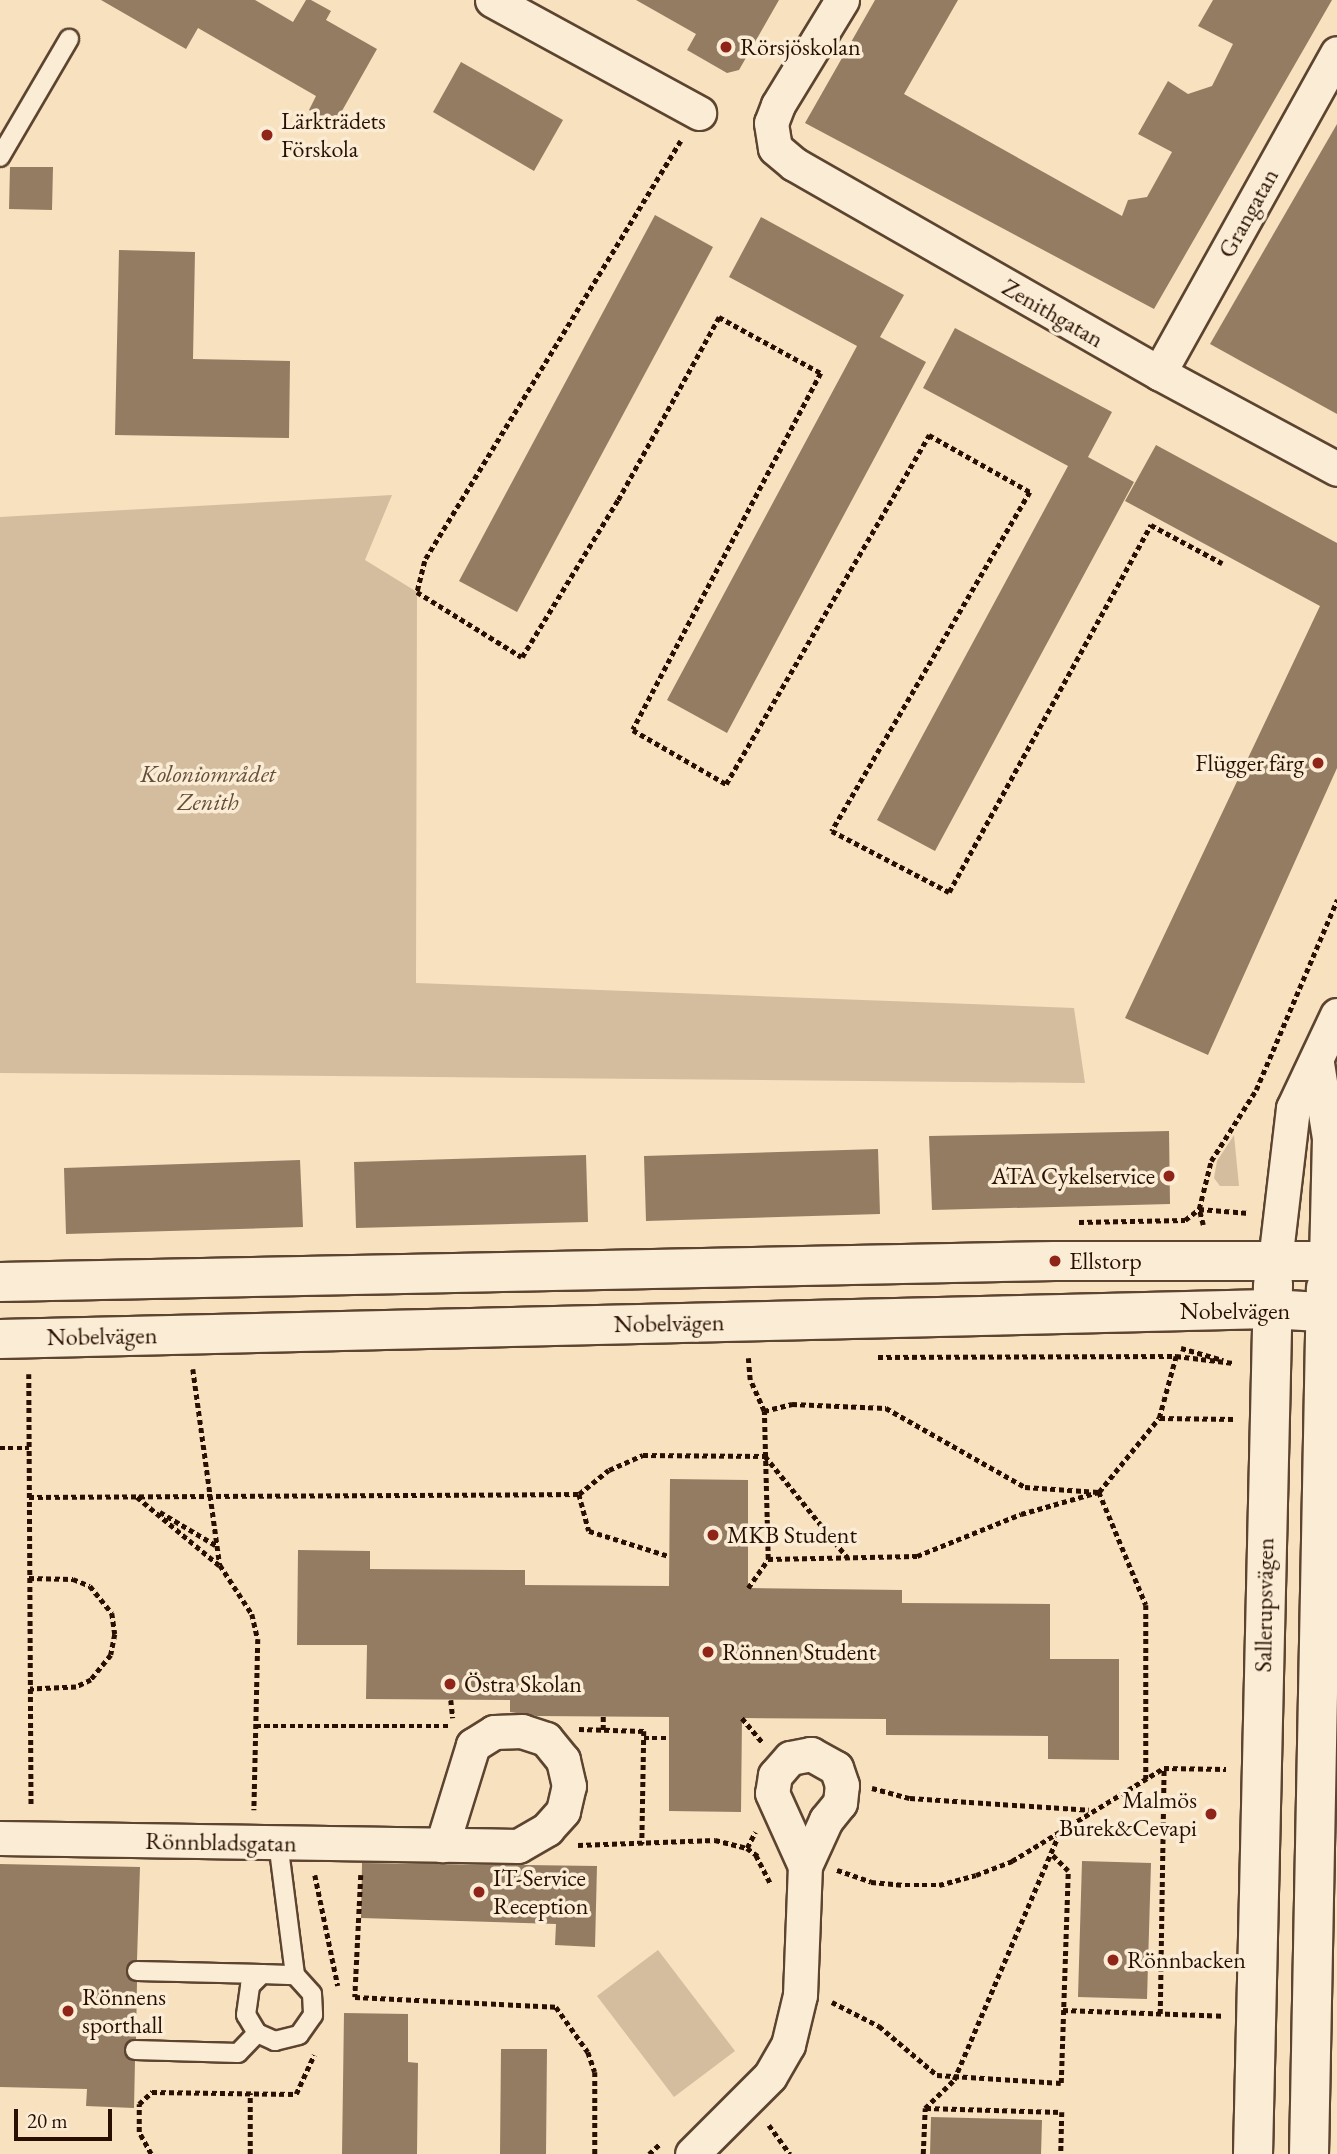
<!DOCTYPE html>
<meta charset="utf-8">
<style>
body{margin:0}
#map{position:relative;width:1337px;height:2154px;overflow:hidden;background:#f7e1be;font-family:"EB Garamond",serif}
div>[style]{position:absolute}
[style*='--x']{left:calc(var(--x)*1px);top:calc(var(--y)*1px);width:calc(var(--w)*1px);rotate:calc(var(--a)*1deg)}
.green>*{inset:0;background:#d4bd9e}
.building>*{inset:0;background:#947c63}
.path>*{height:4.5px;margin-top:-2.25px;transform-origin:0;background:repeating-linear-gradient(90deg,#290f00 0 5px,transparent 0 8.5px)}
.roads{filter:drop-shadow(2px 0 #5c4430) drop-shadow(-2px 0 #5c4430) drop-shadow(0 2px #5c4430) drop-shadow(0 -2px #5c4430)}
.lane>*{height:18px;margin:-9px;padding:0 9px;transform-origin:9px;border-radius:9px;background:#faecd5}
.street>*{height:33px;margin:-16.5px;padding:0 16.5px;transform-origin:16.5px;border-radius:16.5px;background:#faecd5}
.secondary>*{height:38px;margin:-19px;padding:0 19px;transform-origin:19px;border-radius:19px;background:#faecd5}
.dots>*{width:19px;height:19px;translate:-50% -50%;box-sizing:border-box;border:4px solid #faecd5;border-radius:50%}
span{translate:-50% -50%;white-space:nowrap;text-align:center;line-height:1.15;-webkit-text-stroke:7px #faecd5;paint-order:stroke}
.poi-label{font-size:24px;color:#290f00}
.left{translate:0 -50%;text-align:left}
.right{translate:-100% -50%;text-align:right}
.street-label{font-size:24px;color:#290f00}
.park-label{font-size:24px;color:#654c37;font-style:italic}
.scale{position:absolute;left:14px;top:2109px;width:98px;height:32px;box-sizing:border-box;border:4px solid #290f00;border-top:0;padding-left:9px;font-size:21px;line-height:24px;white-space:nowrap;color:#290f00;-webkit-text-stroke:5px #faecd5;paint-order:stroke}
</style>
<div id="map">
<div class="green">
<i style="clip-path:polygon(392px 495px,365px 560px,417px 592px,416px 983px,1074px 1008px,1085px 1083px,0 1073px,0 517px)"></i>
<i style="clip-path:polygon(1234px 1135px,1239px 1186px,1220px 1186px,1214px 1178px,1217px 1161px)"></i>
<i style="clip-path:polygon(658px 1950px,735px 2051px,674px 2097px,597px 1996px)"></i>
</div>
<div class="building">
<i style="clip-path:polygon(101px 0,255px 0,293px 22px,306px 0,311px 0,331px 11px,326px 20px,377px 49px,334px 125px,309px 110px,316px 96px,198px 28px,186px 49px)"></i>
<i style="clip-path:polygon(636px 0,779px 0,739px 70px,727px 73px,687px 50px,696px 34px)"></i>
<i style="clip-path:polygon(875px 0,958px 0,904px 94px,1122px 216px,1128px 200px,1147px 197px,1172px 152px,1138px 134px,1168px 81px,1188px 94px,1212px 86px,1233px 44px,1198px 26px,1213px 0,1332px 0,1154px 309px,805px 123px)"></i>
<i style="clip-path:polygon(461px 62px,563px 120px,534px 171px,433px 112px)"></i>
<i style="clip-path:polygon(1337px 124px,1337px 414px,1210px 344px)"></i>
<i style="clip-path:polygon(10px 167px,53px 167px,52px 210px,9px 209px)"></i>
<i style="clip-path:polygon(655px 215px,713px 247px,517px 612px,459px 581px)"></i>
<i style="clip-path:polygon(761px 217px,904px 295px,880px 337px,926px 362px,727px 733px,667px 700px,857px 346px,729px 277px)"></i>
<i style="clip-path:polygon(119px 250px,195px 252px,193px 359px,290px 361px,289px 438px,115px 435px)"></i>
<i style="clip-path:polygon(955px 328px,1112px 412px,1088px 457px,1134px 482px,935px 851px,877px 820px,1068px 466px,923px 388px)"></i>
<i style="clip-path:polygon(1156px 445px,1337px 543px,1337px 768px,1208px 1055px,1125px 1018px,1320px 606px,1125px 501px)"></i>
<i style="clip-path:polygon(1169px 1131px,1170px 1204px,932px 1210px,929px 1136px)"></i>
<i style="clip-path:polygon(878px 1149px,880px 1214px,646px 1221px,644px 1156px)"></i>
<i style="clip-path:polygon(586px 1155px,588px 1222px,356px 1228px,354px 1162px)"></i>
<i style="clip-path:polygon(300px 1160px,303px 1227px,66px 1234px,64px 1168px)"></i>
<i style="clip-path:polygon(670px 1479px,748px 1480px,748px 1588px,902px 1590px,902px 1603px,1050px 1604px,1050px 1659px,1119px 1659px,1119px 1760px,1048px 1759px,1048px 1736px,886px 1735px,886px 1719px,742px 1718px,741px 1812px,669px 1811px,669px 1717px,537px 1716px,510px 1712px,510px 1700px,366px 1699px,367px 1645px,297px 1645px,298px 1550px,370px 1551px,370px 1569px,525px 1570px,525px 1585px,669px 1586px)"></i>
<i style="clip-path:polygon(1082px 1861px,1151px 1863px,1147px 1999px,1078px 1997px)"></i>
<i style="clip-path:polygon(362px 1863px,597px 1866px,595px 1947px,555px 1945px,556px 1924px,361px 1918px)"></i>
<i style="clip-path:polygon(0 1864px,140px 1867px,137px 1960px,126px 1971px,137px 1982px,136px 2039px,124px 2050px,135px 2061px,134px 2108px,86px 2106px,87px 2089px,0 2087px)"></i>
<i style="clip-path:polygon(344px 2013px,408px 2014px,408px 2062px,418px 2063px,417px 2154px,342px 2154px)"></i>
<i style="clip-path:polygon(501px 2049px,547px 2049px,546px 2154px,500px 2154px)"></i>
<i style="clip-path:polygon(931px 2117px,1042px 2120px,1041px 2154px,930px 2154px)"></i>
</div>
<div class="path">
<i style="--x:681;--y:141;--w:492;--a:121.4"></i>
<i style="--x:425;--y:561;--w:32;--a:104"></i>
<i style="--x:417;--y:592;--w:123;--a:31.8"></i>
<i style="--x:522;--y:657;--w:184;--a:-58.6"></i>
<i style="--x:618;--y:500;--w:209;--a:-61.1"></i>
<i style="--x:719;--y:317;--w:116;--a:28.8"></i>
<i style="--x:821;--y:373;--w:403;--a:117.8"></i>
<i style="--x:633;--y:730;--w:108;--a:30.1"></i>
<i style="--x:726;--y:784;--w:404;--a:-59.8"></i>
<i style="--x:929;--y:435;--w:116;--a:29.4"></i>
<i style="--x:1030;--y:492;--w:393;--a:120.3"></i>
<i style="--x:832;--y:831;--w:132;--a:27.5"></i>
<i style="--x:949;--y:892;--w:419;--a:-61.2"></i>
<i style="--x:1151;--y:525;--w:81;--a:28.2"></i>
<i style="--x:1079;--y:1222;--w:106;--a:-1.1"></i>
<i style="--x:1185;--y:1220;--w:18;--a:-38"></i>
<i style="--x:1199;--y:1209;--w:50;--a:4.6"></i>
<i style="--x:1203;--y:1225;--w:16;--a:-104"></i>
<i style="--x:1199;--y:1209;--w:49;--a:-76"></i>
<i style="--x:1211;--y:1161;--w:84;--a:-57.6"></i>
<i style="--x:1256;--y:1090;--w:207;--a:-66.9"></i>
<i style="--x:1181;--y:1348;--w:44;--a:15.9"></i>
<i style="--x:878;--y:1357;--w:298;--a:-0.2"></i>
<i style="--x:1176;--y:1356;--w:58;--a:6.9"></i>
<i style="--x:193;--y:1369;--w:198;--a:82.2"></i>
<i style="--x:220;--y:1565;--w:59;--a:56.9"></i>
<i style="--x:252;--y:1614;--w:26;--a:77"></i>
<i style="--x:258;--y:1639;--w:171;--a:91.3"></i>
<i style="--x:29;--y:1374;--w:432;--a:89.7"></i>
<i style="--x:764;--y:1411;--w:29;--a:-14"></i>
<i style="--x:792;--y:1404;--w:94;--a:2.4"></i>
<i style="--x:886;--y:1408;--w:160;--a:29.6"></i>
<i style="--x:1025;--y:1487;--w:74;--a:3.9"></i>
<i style="--x:1099;--y:1492;--w:122;--a:67.4"></i>
<i style="--x:1146;--y:1605;--w:174;--a:90"></i>
<i style="--x:1160;--y:1418;--w:75;--a:0.8"></i>
<i style="--x:0;--y:1448;--w:29;--a:0"></i>
<i style="--x:579;--y:1494;--w:38;--a:75"></i>
<i style="--x:589;--y:1531;--w:84;--a:17.4"></i>
<i style="--x:29;--y:1497;--w:550;--a:-0.31"></i>
<i style="--x:579;--y:1494;--w:38;--a:-39"></i>
<i style="--x:609;--y:1470;--w:37;--a:-24"></i>
<i style="--x:643;--y:1455;--w:122;--a:0.5"></i>
<i style="--x:765;--y:1456;--w:132;--a:50.9"></i>
<i style="--x:137;--y:1497;--w:107;--a:39.7"></i>
<i style="--x:160;--y:1512;--w:66;--a:30.8"></i>
<i style="--x:768;--y:1559;--w:149;--a:-1.2"></i>
<i style="--x:917;--y:1556;--w:112;--a:-22"></i>
<i style="--x:1021;--y:1514;--w:81;--a:-15.8"></i>
<i style="--x:1099;--y:1492;--w:95;--a:-51"></i>
<i style="--x:1159;--y:1418;--w:64;--a:-74.7"></i>
<i style="--x:29;--y:1578;--w:44;--a:1.3"></i>
<i style="--x:73;--y:1579;--w:18;--a:22"></i>
<i style="--x:90;--y:1586;--w:35;--a:51"></i>
<i style="--x:112;--y:1613;--w:21;--a:82"></i>
<i style="--x:115;--y:1634;--w:21;--a:101"></i>
<i style="--x:111;--y:1655;--w:32;--a:129"></i>
<i style="--x:91;--y:1680;--w:17;--a:155"></i>
<i style="--x:76;--y:1687;--w:46;--a:177.5"></i>
<i style="--x:748;--y:1588;--w:35;--a:-55"></i>
<i style="--x:768;--y:1559;--w:148;--a:-91.5"></i>
<i style="--x:764;--y:1411;--w:34;--a:-114"></i>
<i style="--x:750;--y:1380;--w:22;--a:-95"></i>
<i style="--x:451;--y:1700;--w:18;--a:84"></i>
<i style="--x:742;--y:1718;--w:31;--a:50"></i>
<i style="--x:256;--y:1726;--w:192;--a:0"></i>
<i style="--x:579;--y:1729;--w:65;--a:1.8"></i>
<i style="--x:644;--y:1731;--w:113;--a:91"></i>
<i style="--x:603;--y:1730;--w:14;--a:-90"></i>
<i style="--x:644;--y:1738;--w:25;--a:0"></i>
<i style="--x:872;--y:1788;--w:39;--a:15"></i>
<i style="--x:910;--y:1798;--w:179;--a:3.8"></i>
<i style="--x:578;--y:1845;--w:137;--a:-2.1"></i>
<i style="--x:715;--y:1840;--w:33;--a:14"></i>
<i style="--x:747;--y:1848;--w:14;--a:36"></i>
<i style="--x:747;--y:1848;--w:18;--a:-63"></i>
<i style="--x:756;--y:1855;--w:31;--a:63"></i>
<i style="--x:837;--y:1870;--w:36;--a:19"></i>
<i style="--x:871;--y:1882;--w:34;--a:5"></i>
<i style="--x:905;--y:1885;--w:34;--a:0"></i>
<i style="--x:939;--y:1885;--w:38;--a:-15"></i>
<i style="--x:976;--y:1875;--w:39;--a:-21"></i>
<i style="--x:1012;--y:1861;--w:178;--a:-31.5"></i>
<i style="--x:1164;--y:1768;--w:62;--a:0.9"></i>
<i style="--x:315;--y:1875;--w:113;--a:78.3"></i>
<i style="--x:361;--y:1875;--w:122;--a:92.8"></i>
<i style="--x:355;--y:1997;--w:201;--a:2.8"></i>
<i style="--x:556;--y:2007;--w:55;--a:54.6"></i>
<i style="--x:588;--y:2052;--w:21;--a:71"></i>
<i style="--x:595;--y:2072;--w:82;--a:90"></i>
<i style="--x:832;--y:2002;--w:53;--a:27.1"></i>
<i style="--x:879;--y:2026;--w:76;--a:40.2"></i>
<i style="--x:937;--y:2075;--w:124;--a:3.7"></i>
<i style="--x:1061;--y:2083;--w:212;--a:-88.1"></i>
<i style="--x:1068;--y:1871;--w:24;--a:-135"></i>
<i style="--x:1063;--y:2010;--w:160;--a:2.1"></i>
<i style="--x:1160;--y:2014;--w:246;--a:-89.1"></i>
<i style="--x:926;--y:2108;--w:136;--a:1.7"></i>
<i style="--x:1062;--y:2112;--w:42;--a:91.4"></i>
<i style="--x:769;--y:2125;--w:36;--a:54"></i>
<i style="--x:151;--y:2154;--w:25;--a:-119"></i>
<i style="--x:139;--y:2132;--w:28;--a:-90"></i>
<i style="--x:139;--y:2104;--w:18;--a:-43"></i>
<i style="--x:152;--y:2092;--w:144;--a:0.8"></i>
<i style="--x:296;--y:2094;--w:43;--a:-65.2"></i>
<i style="--x:250;--y:2154;--w:61;--a:-90"></i>
<i style="--x:649;--y:2154;--w:16;--a:-43"></i>
<i style="--x:923;--y:2154;--w:46;--a:-87.5"></i>
<i style="--x:925;--y:2108;--w:40;--a:-44"></i>
<i style="--x:954;--y:2080;--w:273;--a:-66.9"></i>
</div>
<div class="roads">
<div class="lane">
<i style="--x:0;--y:157;--w:137;--a:-59.7"></i>
<i style="--x:278;--y:1842;--w:134;--a:82.7"></i>
<i style="--x:295;--y:1975;--w:25;--a:48"></i>
<i style="--x:312;--y:1994;--w:21;--a:87"></i>
<i style="--x:313;--y:2015;--w:24;--a:125"></i>
<i style="--x:299;--y:2035;--w:25;--a:166"></i>
<i style="--x:275;--y:2041;--w:20;--a:-156"></i>
<i style="--x:257;--y:2033;--w:21;--a:-121"></i>
<i style="--x:246;--y:2015;--w:29;--a:-82"></i>
<i style="--x:250;--y:1986;--w:17;--a:-45"></i>
<i style="--x:262;--y:1974;--w:33;--a:2"></i>
<i style="--x:137;--y:1971;--w:125;--a:1.4"></i>
<i style="--x:135;--y:2050;--w:103;--a:1.7"></i>
<i style="--x:238;--y:2053;--w:28;--a:-46"></i>
</div>
<div class="street">
<i style="--x:492;--y:0;--w:236;--a:28.6"></i>
<i style="--x:842;--y:0;--w:123;--a:121.4"></i>
<i style="--x:778;--y:105;--w:19;--a:111"></i>
<i style="--x:771;--y:123;--w:25;--a:81"></i>
<i style="--x:775;--y:148;--w:25;--a:40"></i>
<i style="--x:794;--y:164;--w:421;--a:29.8"></i>
<i style="--x:1159;--y:373;--w:202;--a:28.3"></i>
<i style="--x:1159;--y:373;--w:366;--a:-60.9"></i>
<i style="--x:1317;--y:1063;--w:76;--a:80.9"></i>
<i style="--x:1329;--y:1138;--w:123;--a:91.4"></i>
<i style="--x:1275;--y:1261;--w:154;--a:-83.3"></i>
<i style="--x:1293;--y:1108;--w:103;--a:-64.7"></i>
<i style="--x:0;--y:1838;--w:518;--a:0.88"></i>
<i style="--x:518;--y:1846;--w:34;--a:-30"></i>
<i style="--x:547;--y:1829;--w:24;--a:-48"></i>
<i style="--x:563;--y:1811;--w:26;--a:-77"></i>
<i style="--x:569;--y:1786;--w:27;--a:-103"></i>
<i style="--x:563;--y:1760;--w:27;--a:-129"></i>
<i style="--x:546;--y:1739;--w:25;--a:-162"></i>
<i style="--x:522;--y:1731;--w:28;--a:178"></i>
<i style="--x:494;--y:1732;--w:25;--a:148"></i>
<i style="--x:473;--y:1745;--w:105;--a:107.2"></i>
<i style="--x:692;--y:2154;--w:110;--a:-45"></i>
<i style="--x:770;--y:2076;--w:36;--a:-60"></i>
<i style="--x:788;--y:2045;--w:51;--a:-76.5"></i>
<i style="--x:800;--y:1995;--w:129;--a:-87.8"></i>
<i style="--x:805;--y:1866;--w:51;--a:-65.5"></i>
<i style="--x:826;--y:1820;--w:22;--a:-51"></i>
<i style="--x:840;--y:1803;--w:18;--a:-84"></i>
<i style="--x:842;--y:1785;--w:18;--a:-109"></i>
<i style="--x:836;--y:1768;--w:29;--a:-151"></i>
<i style="--x:811;--y:1754;--w:21;--a:169"></i>
<i style="--x:790;--y:1758;--w:23;--a:131"></i>
<i style="--x:775;--y:1775;--w:18;--a:99"></i>
<i style="--x:772;--y:1793;--w:80;--a:65.7"></i>
</div>
<div class="secondary">
<i style="--x:0;--y:1282;--w:1055;--a:-1.14"></i>
<i style="--x:1055;--y:1261;--w:282;--a:0"></i>
<i style="--x:0;--y:1339;--w:1270;--a:-1.35"></i>
<i style="--x:1270;--y:1309;--w:67;--a:3.4"></i>
<i style="--x:1253;--y:2154;--w:870;--a:-88.68"></i>
<i style="--x:1309;--y:2154;--w:866;--a:-88.88"></i>
</div>
</div>
<div class="dots">
<i style="left:726px;top:47px;background:#8f2418"></i>
<i style="left:267px;top:135px;background:#8f2418"></i>
<i style="left:1318px;top:763px;background:#8f2418"></i>
<i style="left:1169px;top:1176px;background:#8f2418"></i>
<i style="left:1055px;top:1261px;background:#8f2418"></i>
<i style="left:713px;top:1535px;background:#8f2418"></i>
<i style="left:708px;top:1652px;background:#8f2418"></i>
<i style="left:450px;top:1684px;background:#8f2418"></i>
<i style="left:1211px;top:1814px;background:#8f2418"></i>
<i style="left:479px;top:1892px;background:#8f2418"></i>
<i style="left:1113px;top:1960px;background:#8f2418"></i>
<i style="left:68px;top:2011px;background:#8f2418"></i>
</div>
<div class="poi-label">
<span class="left" style="left:740px;top:47px">Rörsjöskolan</span>
<span class="left" style="left:281px;top:135px">Lärkträdets<br>Förskola</span>
<span class="right" style="left:1304px;top:763px">Flügger färg</span>
<span class="right" style="left:1155px;top:1176px">ATA Cykelservice</span>
<span class="left" style="left:1069px;top:1261px">Ellstorp</span>
<span class="left" style="left:727px;top:1535px">MKB Student</span>
<span class="left" style="left:722px;top:1652px">Rönnen Student</span>
<span class="left" style="left:464px;top:1684px">Östra Skolan</span>
<span class="right" style="left:1197px;top:1814px">Malmös<br>Burek&amp;Cevapi</span>
<span class="left" style="left:493px;top:1892px">IT-Service<br>Reception</span>
<span class="left" style="left:1127px;top:1960px">Rönnbacken</span>
<span class="left" style="left:82px;top:2011px">Rönnens<br>sporthall</span>
</div>
<div class="street-label">
<span style="left:1248px;top:213px;rotate:-61deg">Grangatan</span>
<span style="left:1053px;top:313px;rotate:30deg">Zenithgatan</span>
<span style="left:1235px;top:1311px">Nobelvägen</span>
<span style="left:669px;top:1323px;rotate:-1deg">Nobelvägen</span>
<span style="left:102px;top:1336px;rotate:-1deg">Nobelvägen</span>
<span style="left:1264px;top:1605px;rotate:-89deg">Sallerupsvägen</span>
<span style="left:221px;top:1842px;rotate:1deg">Rönnbladsgatan</span>
</div>
<div class="park-label">
<span style="left:208px;top:788px">Koloniområdet<br>Zenith</span>
</div>
<div class="scale">20 m</div>
</div>
